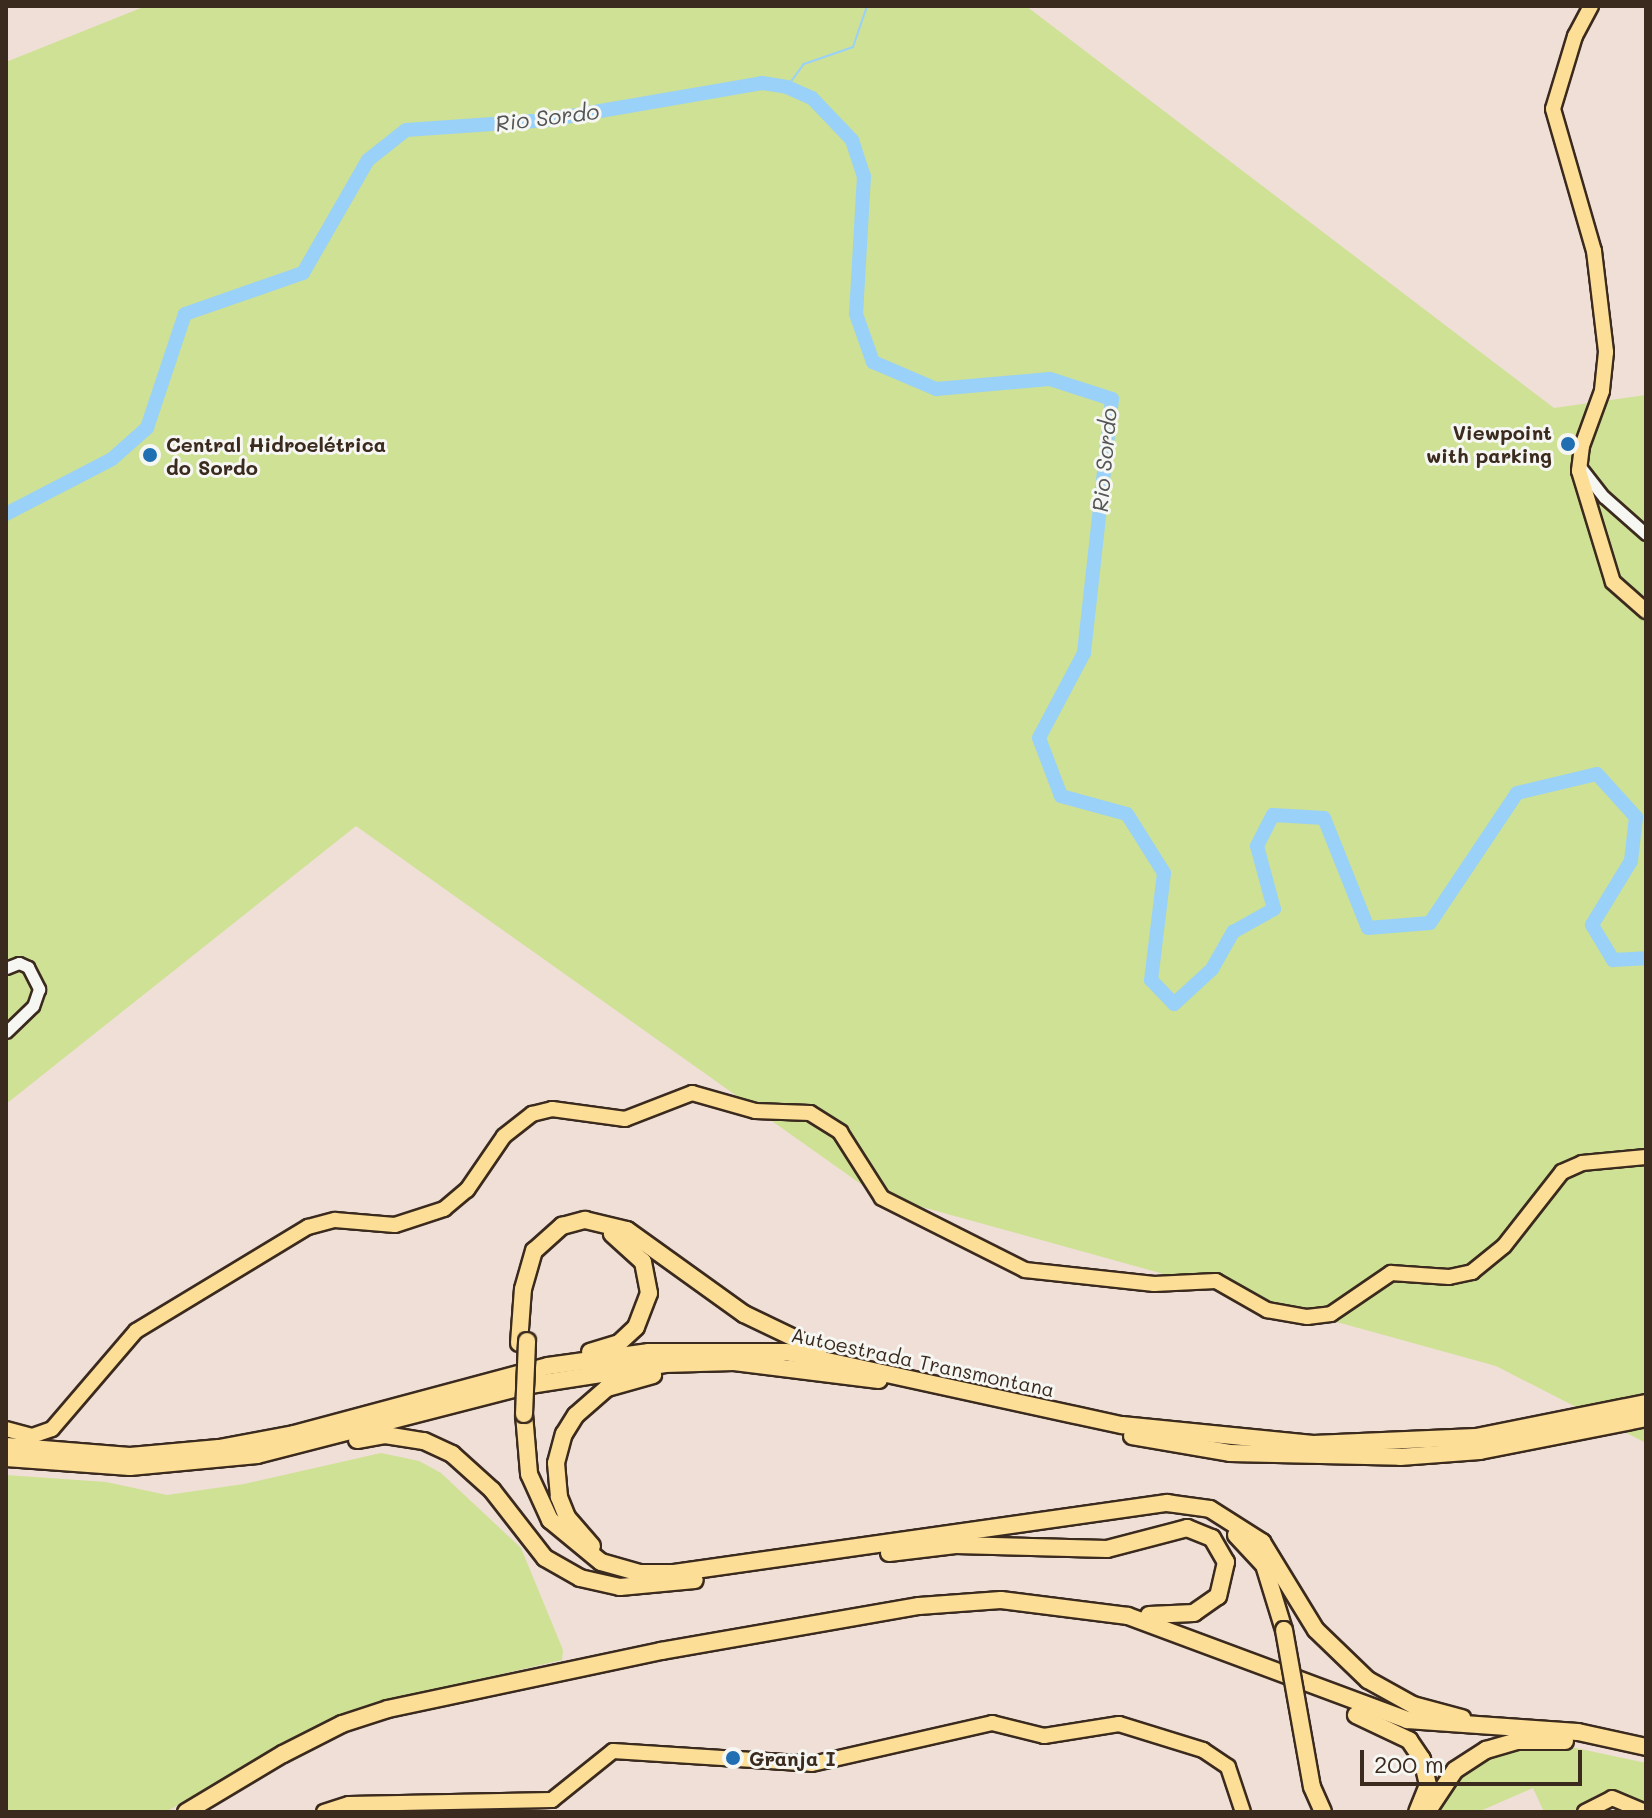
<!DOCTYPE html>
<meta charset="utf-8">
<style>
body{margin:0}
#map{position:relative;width:1652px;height:1818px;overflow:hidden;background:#efdfd6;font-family:Mali,sans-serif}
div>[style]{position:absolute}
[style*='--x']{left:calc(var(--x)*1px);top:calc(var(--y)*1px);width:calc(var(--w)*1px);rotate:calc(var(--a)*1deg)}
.green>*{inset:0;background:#cee195}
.stream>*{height:2px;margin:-1px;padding:0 1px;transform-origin:1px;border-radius:1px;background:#99d1f9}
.river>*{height:14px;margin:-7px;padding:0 7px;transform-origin:7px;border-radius:7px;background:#99d1f9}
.roads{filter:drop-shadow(2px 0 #3b2a1e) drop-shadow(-2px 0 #3b2a1e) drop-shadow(0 2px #3b2a1e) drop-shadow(0 -2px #3b2a1e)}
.minor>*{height:11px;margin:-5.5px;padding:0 5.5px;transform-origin:5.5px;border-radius:5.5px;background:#f6f6f2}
.major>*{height:14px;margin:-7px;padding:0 7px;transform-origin:7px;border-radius:7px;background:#fcde96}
.highway>*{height:16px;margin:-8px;padding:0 8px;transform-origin:8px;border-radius:8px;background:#fcde96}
.bridges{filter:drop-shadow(2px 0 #3b2a1e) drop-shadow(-2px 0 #3b2a1e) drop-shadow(0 2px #3b2a1e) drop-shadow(0 -2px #3b2a1e)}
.highway-bridge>*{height:16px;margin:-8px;padding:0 8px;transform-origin:8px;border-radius:8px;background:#fcde96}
.dots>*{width:22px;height:22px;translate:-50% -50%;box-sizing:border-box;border:4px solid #f6f6f2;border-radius:50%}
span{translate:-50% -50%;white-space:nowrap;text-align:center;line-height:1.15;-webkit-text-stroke:6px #f6f6f2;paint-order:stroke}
.poi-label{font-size:20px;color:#3b2a1e;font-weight:700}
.right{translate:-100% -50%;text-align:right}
.left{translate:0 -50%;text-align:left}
.street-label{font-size:20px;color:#3b2a1e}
.water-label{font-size:22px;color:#525455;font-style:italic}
.frame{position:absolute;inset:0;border:8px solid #3b2a1e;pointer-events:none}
.scale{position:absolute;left:1360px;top:1750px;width:222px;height:36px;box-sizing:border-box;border:4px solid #3b2a1e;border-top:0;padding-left:10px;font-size:24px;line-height:28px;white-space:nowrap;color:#3b2a1e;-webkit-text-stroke:6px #f6f6f2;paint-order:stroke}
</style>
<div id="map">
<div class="green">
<i style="clip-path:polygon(146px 6px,1026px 6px,1554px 408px,1646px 395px,1646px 1443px,1496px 1366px,875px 1194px,356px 826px,6px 1104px,6px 62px)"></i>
<i style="clip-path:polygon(381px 1453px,419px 1461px,441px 1473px,521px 1548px,563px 1650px,562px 1660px,402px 1697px,344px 1716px,258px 1757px,166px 1812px,6px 1812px,6px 1475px,106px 1482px,167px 1495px,244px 1484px)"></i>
<i style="clip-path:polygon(1571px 1747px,1646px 1763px,1646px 1807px,1610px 1791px,1594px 1796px,1579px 1812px,1544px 1812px,1533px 1788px,1478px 1812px,1435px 1812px,1455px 1781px,1476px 1762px,1510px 1748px)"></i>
</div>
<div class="stream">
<i style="--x:787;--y:87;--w:29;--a:-54"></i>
<i style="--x:804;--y:64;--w:52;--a:-19.1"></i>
<i style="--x:853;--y:47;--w:43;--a:-71.1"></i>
</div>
<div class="river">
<i style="--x:6;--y:514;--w:119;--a:-27.4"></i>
<i style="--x:112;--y:459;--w:47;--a:-41.5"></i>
<i style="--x:147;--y:428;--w:120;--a:-71.6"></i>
<i style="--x:185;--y:314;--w:125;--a:-19.2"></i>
<i style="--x:303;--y:273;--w:130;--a:-60.1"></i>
<i style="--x:368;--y:160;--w:48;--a:-38.3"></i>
<i style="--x:406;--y:130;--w:142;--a:-4"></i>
<i style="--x:548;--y:120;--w:217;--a:-9.8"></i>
<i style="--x:762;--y:83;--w:25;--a:9"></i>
<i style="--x:787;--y:87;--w:27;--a:24"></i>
<i style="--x:812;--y:98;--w:58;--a:46.4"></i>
<i style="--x:852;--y:140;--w:38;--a:72"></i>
<i style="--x:864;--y:176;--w:138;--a:93.3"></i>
<i style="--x:856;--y:314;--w:51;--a:70.5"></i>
<i style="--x:873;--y:362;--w:69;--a:23.2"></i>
<i style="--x:936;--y:389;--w:114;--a:-5"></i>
<i style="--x:1050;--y:379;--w:65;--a:17.9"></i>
<i style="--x:1112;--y:399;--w:256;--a:96.3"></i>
<i style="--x:1084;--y:653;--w:96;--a:117.9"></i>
<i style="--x:1039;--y:738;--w:62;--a:69.2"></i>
<i style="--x:1061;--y:796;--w:68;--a:15.3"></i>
<i style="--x:1127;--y:814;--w:70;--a:57.9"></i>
<i style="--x:1164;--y:873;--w:108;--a:96.9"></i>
<i style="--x:1151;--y:980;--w:33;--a:46"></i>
<i style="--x:1174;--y:1004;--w:52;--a:-42.6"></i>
<i style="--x:1212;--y:969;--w:43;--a:-60.4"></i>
<i style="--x:1233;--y:932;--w:47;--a:-29.3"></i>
<i style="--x:1274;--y:909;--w:65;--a:-105.1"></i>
<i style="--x:1257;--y:846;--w:35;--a:-63"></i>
<i style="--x:1273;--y:815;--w:51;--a:3.4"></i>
<i style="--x:1324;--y:818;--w:118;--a:68.2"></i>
<i style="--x:1368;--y:928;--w:62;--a:-4.6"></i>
<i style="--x:1430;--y:923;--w:156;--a:-56.2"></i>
<i style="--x:1517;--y:793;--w:82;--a:-13.4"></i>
<i style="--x:1597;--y:774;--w:58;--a:47.8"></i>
<i style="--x:1636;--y:817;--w:44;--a:96.5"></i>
<i style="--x:1631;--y:861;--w:75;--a:121.4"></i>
<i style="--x:1592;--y:925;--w:41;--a:59"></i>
<i style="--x:1613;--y:960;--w:33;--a:-3"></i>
</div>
<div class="roads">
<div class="minor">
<i style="--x:1581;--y:468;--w:37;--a:52"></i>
<i style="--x:1604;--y:497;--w:56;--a:41.4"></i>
<i style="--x:6;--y:968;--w:14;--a:-21"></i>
<i style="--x:19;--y:963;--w:10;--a:24"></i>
<i style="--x:28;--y:967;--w:25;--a:63"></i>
<i style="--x:39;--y:989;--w:18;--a:109"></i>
<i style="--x:33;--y:1006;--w:37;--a:136"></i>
</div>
<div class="major">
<i style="--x:1591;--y:6;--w:34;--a:118"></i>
<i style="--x:1575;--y:36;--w:76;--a:106.8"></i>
<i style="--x:1553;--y:109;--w:148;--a:73.9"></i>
<i style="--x:1594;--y:251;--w:102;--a:83.2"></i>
<i style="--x:1606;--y:352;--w:39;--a:96"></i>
<i style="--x:1602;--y:391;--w:59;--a:110"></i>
<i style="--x:1582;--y:446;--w:25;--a:97"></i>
<i style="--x:1579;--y:471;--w:116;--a:73"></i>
<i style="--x:1613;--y:582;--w:44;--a:41.3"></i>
<i style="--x:6;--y:1429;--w:27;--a:15"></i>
<i style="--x:32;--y:1436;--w:21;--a:-19"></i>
<i style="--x:52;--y:1429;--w:129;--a:-49.4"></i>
<i style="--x:136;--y:1331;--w:201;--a:-31.2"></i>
<i style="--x:308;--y:1227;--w:28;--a:-15"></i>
<i style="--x:335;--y:1220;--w:60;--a:4.8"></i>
<i style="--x:395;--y:1225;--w:52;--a:-18.1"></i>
<i style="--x:444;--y:1209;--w:30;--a:-40"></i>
<i style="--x:467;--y:1190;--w:65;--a:-55.6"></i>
<i style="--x:504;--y:1136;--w:36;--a:-38"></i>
<i style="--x:532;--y:1114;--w:21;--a:-14"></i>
<i style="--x:552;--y:1109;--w:74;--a:7.8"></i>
<i style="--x:625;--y:1119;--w:72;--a:-21.2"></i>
<i style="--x:692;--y:1093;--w:66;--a:15.9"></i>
<i style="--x:755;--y:1111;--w:55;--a:2.1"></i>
<i style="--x:810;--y:1113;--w:36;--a:32"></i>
<i style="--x:840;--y:1132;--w:78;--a:57.5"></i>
<i style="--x:882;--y:1198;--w:160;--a:26.7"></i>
<i style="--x:1025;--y:1270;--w:130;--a:6.2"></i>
<i style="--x:1154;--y:1284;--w:62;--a:-2.8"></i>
<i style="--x:1216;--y:1281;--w:59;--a:29.6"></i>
<i style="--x:1267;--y:1310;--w:41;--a:9.9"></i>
<i style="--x:1307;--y:1317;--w:24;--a:-7"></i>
<i style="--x:1331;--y:1314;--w:73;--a:-34.3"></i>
<i style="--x:1391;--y:1273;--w:58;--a:3.9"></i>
<i style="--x:1449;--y:1277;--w:24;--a:-12"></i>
<i style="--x:1472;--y:1272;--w:41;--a:-39.1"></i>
<i style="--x:1504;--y:1246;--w:94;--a:-51.9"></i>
<i style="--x:1562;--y:1172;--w:22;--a:-24"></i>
<i style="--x:1582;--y:1163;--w:64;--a:-5.4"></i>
<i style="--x:324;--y:1812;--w:26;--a:-18"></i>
<i style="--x:349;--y:1804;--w:203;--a:-1.1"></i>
<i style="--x:552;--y:1800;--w:78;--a:-38.8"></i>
<i style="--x:613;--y:1751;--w:199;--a:3.7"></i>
<i style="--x:812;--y:1764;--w:185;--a:-12.8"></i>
<i style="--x:992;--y:1723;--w:54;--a:14"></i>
<i style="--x:1044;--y:1736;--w:76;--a:-9.1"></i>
<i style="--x:1119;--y:1724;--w:88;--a:17.2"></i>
<i style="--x:1203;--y:1750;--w:30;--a:34"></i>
<i style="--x:1228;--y:1767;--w:47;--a:71.6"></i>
<i style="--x:1585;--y:1812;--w:30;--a:-27"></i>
<i style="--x:1612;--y:1798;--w:36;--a:23"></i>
</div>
<div class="highway">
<i style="--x:519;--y:1343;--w:54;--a:-85.8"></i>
<i style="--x:523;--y:1289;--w:40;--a:-74"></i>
<i style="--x:534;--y:1251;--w:38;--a:-42"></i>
<i style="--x:562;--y:1226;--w:24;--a:-15"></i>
<i style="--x:585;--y:1220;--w:43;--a:13.4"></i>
<i style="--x:627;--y:1230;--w:144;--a:35.7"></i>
<i style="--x:744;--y:1314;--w:83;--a:25.6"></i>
<i style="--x:590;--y:1352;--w:30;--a:-17"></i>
<i style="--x:619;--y:1343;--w:23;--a:-43"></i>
<i style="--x:636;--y:1327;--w:36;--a:-69"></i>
<i style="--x:649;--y:1293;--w:32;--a:-101"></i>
<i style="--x:643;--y:1262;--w:42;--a:-137.9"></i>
<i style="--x:524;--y:1414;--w:60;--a:85.2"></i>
<i style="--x:529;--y:1474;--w:51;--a:65.5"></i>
<i style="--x:550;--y:1520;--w:66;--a:39.5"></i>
<i style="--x:601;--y:1562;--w:41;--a:15.8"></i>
<i style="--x:640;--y:1573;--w:34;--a:0"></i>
<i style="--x:674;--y:1573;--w:498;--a:-8.1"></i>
<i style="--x:1167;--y:1503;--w:43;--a:7.9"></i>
<i style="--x:1210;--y:1509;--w:62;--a:32.4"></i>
<i style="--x:1262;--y:1542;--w:103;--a:58.5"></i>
<i style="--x:1316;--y:1630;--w:72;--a:43.9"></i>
<i style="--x:1368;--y:1680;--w:51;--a:29.1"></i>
<i style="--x:1413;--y:1705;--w:51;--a:14.9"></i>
<i style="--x:1132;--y:1436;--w:99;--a:9.8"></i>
<i style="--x:1230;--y:1453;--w:170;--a:1.3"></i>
<i style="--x:1400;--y:1457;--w:80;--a:-4.3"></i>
<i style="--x:1480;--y:1451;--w:169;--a:-11.2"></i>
<i style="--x:357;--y:1440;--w:28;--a:-10"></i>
<i style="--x:385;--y:1435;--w:39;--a:9"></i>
<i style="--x:424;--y:1441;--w:31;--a:25"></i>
<i style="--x:452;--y:1454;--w:54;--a:42"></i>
<i style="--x:492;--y:1490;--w:86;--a:52.1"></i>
<i style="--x:545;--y:1558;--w:40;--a:29.7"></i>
<i style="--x:580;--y:1578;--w:41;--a:12.7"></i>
<i style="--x:620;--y:1587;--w:75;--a:-5.3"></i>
<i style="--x:6;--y:1446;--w:124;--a:4.6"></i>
<i style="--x:130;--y:1456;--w:89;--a:-5.1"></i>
<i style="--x:219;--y:1448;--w:76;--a:-10.6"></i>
<i style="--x:294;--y:1434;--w:263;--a:-15"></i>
<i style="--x:548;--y:1366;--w:102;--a:-7.9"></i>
<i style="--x:649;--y:1352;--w:137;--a:0"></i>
<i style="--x:786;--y:1352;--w:344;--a:12.3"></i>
<i style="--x:1122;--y:1425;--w:192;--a:5.7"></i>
<i style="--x:1313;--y:1444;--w:163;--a:-2.5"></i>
<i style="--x:1476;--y:1437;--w:173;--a:-11.3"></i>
<i style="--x:6;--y:1458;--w:124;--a:4.2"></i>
<i style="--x:130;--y:1467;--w:128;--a:-5.4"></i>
<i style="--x:257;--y:1455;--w:282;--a:-14.4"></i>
<i style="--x:530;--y:1385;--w:137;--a:-8.8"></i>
<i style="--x:665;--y:1364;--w:69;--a:-1.7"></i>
<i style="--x:734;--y:1362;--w:146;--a:7.1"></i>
<i style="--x:1236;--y:1535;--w:41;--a:47"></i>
<i style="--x:1264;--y:1565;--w:68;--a:72.9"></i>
<i style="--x:592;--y:1546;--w:38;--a:-131"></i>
<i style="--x:567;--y:1517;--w:22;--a:-112"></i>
<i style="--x:559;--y:1497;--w:34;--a:-95"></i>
<i style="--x:556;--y:1463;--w:30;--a:-75"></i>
<i style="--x:564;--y:1434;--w:22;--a:-58"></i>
<i style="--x:576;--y:1415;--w:41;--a:-41.1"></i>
<i style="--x:607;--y:1388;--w:48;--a:-15.8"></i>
<i style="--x:889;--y:1553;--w:67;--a:-6.8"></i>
<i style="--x:956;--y:1545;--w:151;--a:1.5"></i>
<i style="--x:1107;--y:1549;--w:83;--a:-14.7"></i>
<i style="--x:1187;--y:1528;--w:27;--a:22"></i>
<i style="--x:1212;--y:1538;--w:28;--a:60"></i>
<i style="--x:1226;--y:1562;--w:35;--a:103"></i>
<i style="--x:1218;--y:1596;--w:29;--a:145"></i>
<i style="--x:1194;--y:1613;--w:45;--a:177.5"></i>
<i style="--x:1356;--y:1715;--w:59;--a:25.3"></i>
<i style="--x:1409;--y:1740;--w:23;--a:56"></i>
<i style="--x:1422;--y:1759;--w:27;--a:77"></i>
<i style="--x:1428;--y:1785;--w:29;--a:112"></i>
<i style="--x:186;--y:1812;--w:113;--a:-30.9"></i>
<i style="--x:283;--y:1754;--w:66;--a:-27"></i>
<i style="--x:342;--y:1724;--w:48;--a:-18.1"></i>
<i style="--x:388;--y:1709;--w:279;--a:-12"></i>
<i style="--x:661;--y:1651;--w:262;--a:-9.9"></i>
<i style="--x:919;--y:1606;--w:82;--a:-4.2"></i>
<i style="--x:1001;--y:1600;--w:128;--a:7.2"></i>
<i style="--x:1128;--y:1616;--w:298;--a:20.4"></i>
<i style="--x:1407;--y:1720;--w:171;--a:4"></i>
<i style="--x:1578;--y:1732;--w:70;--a:12.4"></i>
<i style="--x:1427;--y:1812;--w:50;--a:-56.3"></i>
<i style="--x:1455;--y:1770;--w:37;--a:-33"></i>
<i style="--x:1486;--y:1750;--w:32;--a:-16"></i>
<i style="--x:1517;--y:1741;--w:48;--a:0"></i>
</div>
</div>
<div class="bridges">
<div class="highway-bridge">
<i style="--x:524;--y:1414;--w:73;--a:-87.6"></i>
<i style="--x:1284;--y:1630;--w:159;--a:79.9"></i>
<i style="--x:1312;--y:1787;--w:27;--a:66"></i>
</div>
</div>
<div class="dots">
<i style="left:1568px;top:444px;background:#1f6fb2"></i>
<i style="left:150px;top:455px;background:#1f6fb2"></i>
<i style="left:733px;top:1758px;background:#1f6fb2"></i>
</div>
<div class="poi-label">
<span class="right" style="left:1552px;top:444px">Viewpoint<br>with parking</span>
<span class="left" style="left:166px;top:456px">Central Hidroelétrica<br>do Sordo</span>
<span class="left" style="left:749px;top:1758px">Granja I</span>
</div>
<div class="street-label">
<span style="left:923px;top:1362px;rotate:12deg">Autoestrada Transmontana</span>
</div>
<div class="water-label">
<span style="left:547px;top:117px;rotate:-7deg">Rio Sordo</span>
<span style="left:1104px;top:460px;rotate:-85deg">Rio Sordo</span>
</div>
<div class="frame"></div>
<div class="scale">200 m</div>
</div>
